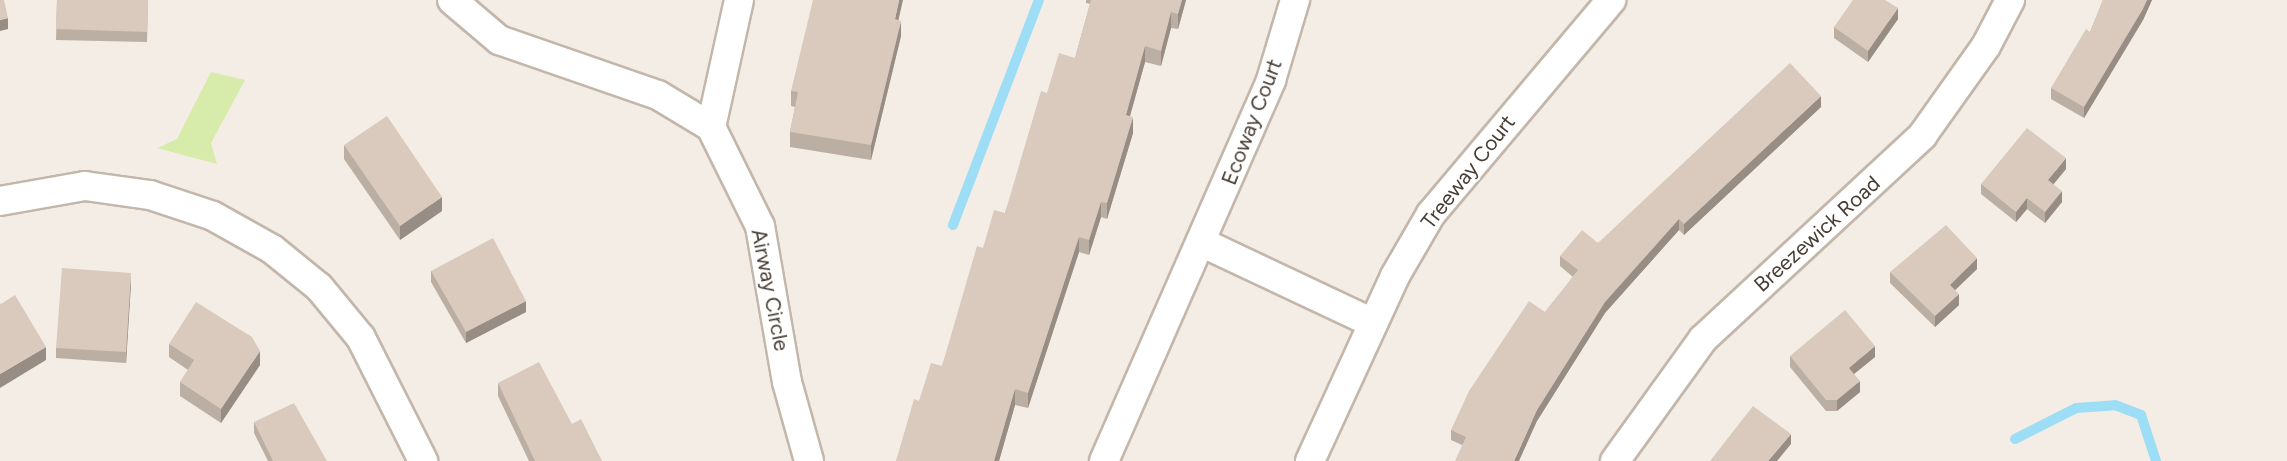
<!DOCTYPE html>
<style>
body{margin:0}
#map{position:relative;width:2287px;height:461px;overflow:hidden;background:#f4ede5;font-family:Figtree,sans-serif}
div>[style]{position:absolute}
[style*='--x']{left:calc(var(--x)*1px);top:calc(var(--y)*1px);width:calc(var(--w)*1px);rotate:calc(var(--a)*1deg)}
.green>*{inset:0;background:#d7ebab}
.stream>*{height:10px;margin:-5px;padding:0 5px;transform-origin:5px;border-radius:5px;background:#9dddf5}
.roads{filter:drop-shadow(2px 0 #c3b6aa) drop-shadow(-2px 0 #c3b6aa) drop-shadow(0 2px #c3b6aa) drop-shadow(0 -2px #c3b6aa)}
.minor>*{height:28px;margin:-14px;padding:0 14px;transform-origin:14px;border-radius:14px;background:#fff}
.wall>*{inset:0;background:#bbaea3}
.shaded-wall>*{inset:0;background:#988d84}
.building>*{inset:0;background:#d9cabd}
span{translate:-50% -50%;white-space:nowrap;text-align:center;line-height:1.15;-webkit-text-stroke:4.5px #fff;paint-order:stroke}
.street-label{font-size:21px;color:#473d34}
</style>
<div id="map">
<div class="green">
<i style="clip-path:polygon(211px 72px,245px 80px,211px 143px,217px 164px,157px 148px,177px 139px)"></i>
</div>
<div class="stream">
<i style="--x:953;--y:225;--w:241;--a:-69.1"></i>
<i style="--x:2015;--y:439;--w:68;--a:-26.9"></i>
<i style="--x:2076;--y:408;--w:39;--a:-4"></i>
<i style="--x:2115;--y:405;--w:28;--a:21"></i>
<i style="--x:2141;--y:415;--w:48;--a:71.9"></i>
</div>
<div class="roads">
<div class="minor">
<i style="--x:452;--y:0;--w:62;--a:40.4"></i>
<i style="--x:499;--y:40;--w:168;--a:19.1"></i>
<i style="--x:658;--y:95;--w:62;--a:31.1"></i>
<i style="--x:739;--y:0;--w:130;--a:102.4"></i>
<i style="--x:711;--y:127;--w:110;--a:63.7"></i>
<i style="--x:760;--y:226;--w:158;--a:80.2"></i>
<i style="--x:787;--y:382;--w:82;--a:74.4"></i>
<i style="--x:0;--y:201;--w:86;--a:-10"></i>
<i style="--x:85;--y:186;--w:66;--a:7.9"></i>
<i style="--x:150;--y:195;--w:66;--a:18.4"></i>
<i style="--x:213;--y:216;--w:68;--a:29.2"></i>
<i style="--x:272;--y:249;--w:60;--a:39"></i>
<i style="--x:319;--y:287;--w:66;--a:50.5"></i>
<i style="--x:361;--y:338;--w:138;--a:63.2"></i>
<i style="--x:1203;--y:243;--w:188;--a:25.2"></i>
<i style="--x:1104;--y:461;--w:416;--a:-66.3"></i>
<i style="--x:1271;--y:80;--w:84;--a:-73.3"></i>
<i style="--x:1310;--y:461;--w:204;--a:-65.3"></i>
<i style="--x:1395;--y:276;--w:72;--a:-59.9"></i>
<i style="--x:1431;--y:214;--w:280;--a:-49.9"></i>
<i style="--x:1615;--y:461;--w:150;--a:-54.2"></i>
<i style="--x:1703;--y:339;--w:299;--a:-42.8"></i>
<i style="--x:1922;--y:136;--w:110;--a:-54.6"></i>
<i style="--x:1986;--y:46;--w:52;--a:-62.4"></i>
</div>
</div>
<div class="wall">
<i style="clip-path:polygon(57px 0,148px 0,147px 42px,56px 40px)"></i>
<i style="clip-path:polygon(1086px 0,1186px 0,1178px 29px,1171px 28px,1161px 66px,1145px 62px,1130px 116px,1133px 133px,1107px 219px,1101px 217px,1089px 255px,1079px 252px,1028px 408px,1015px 405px,999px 461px,896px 461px,919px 401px,942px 366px,983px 248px,1005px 213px,1047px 93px,1075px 58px,1090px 4px,1086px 3px)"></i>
<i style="clip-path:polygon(2103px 0,2152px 0,2143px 20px,2084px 118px,2051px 99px,2051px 88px,2090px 32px)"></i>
<i style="clip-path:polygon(1898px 19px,1868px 62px,1834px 38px,1834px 27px)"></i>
<i style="clip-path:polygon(898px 20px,901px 36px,871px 160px,790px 147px,790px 132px,795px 107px,791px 106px,791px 91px)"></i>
<i style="clip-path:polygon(1821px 107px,1684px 235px,1679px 230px,1605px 313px,1537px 421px,1462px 445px,1451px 440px,1451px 430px,1573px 277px,1560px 266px,1560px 256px,1598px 243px)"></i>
<i style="clip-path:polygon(344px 145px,442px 211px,400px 240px,344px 159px)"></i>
<i style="clip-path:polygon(2066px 169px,2053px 184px,2062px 202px,2045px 223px,2027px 209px,2016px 222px,1981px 194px,1981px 184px)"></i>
<i style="clip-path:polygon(1977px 269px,1955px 290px,1959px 305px,1935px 327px,1890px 283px,1890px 272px)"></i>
<i style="clip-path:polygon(431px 271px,526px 312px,466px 343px,431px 282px)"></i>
<i style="clip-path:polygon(131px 283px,126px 363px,56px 358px,56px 348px)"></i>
<i style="clip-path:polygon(169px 344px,260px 365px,221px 423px,180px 396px,180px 382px,188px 370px,169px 357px)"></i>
<i style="clip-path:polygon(1790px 356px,1875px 357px,1854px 374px,1860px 392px,1837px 411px,1826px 411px,1790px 367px)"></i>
<i style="clip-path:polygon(498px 383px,572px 424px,602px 461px,529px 461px,498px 396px)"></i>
<i style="clip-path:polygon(254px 422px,327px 461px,268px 461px,254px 433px)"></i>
</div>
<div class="shaded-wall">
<i style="clip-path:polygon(899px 0,903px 0,895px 35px,895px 19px)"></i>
<i style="clip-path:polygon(1182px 0,1186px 0,1178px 29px,1178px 14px)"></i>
<i style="clip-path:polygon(2147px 0,2152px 0,2143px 20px,2084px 118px,2084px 107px)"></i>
<i style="clip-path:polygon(1898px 8px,1898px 19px,1868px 62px,1868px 51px)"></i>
<i style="clip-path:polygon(1171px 12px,1171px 28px,1161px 66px,1161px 51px)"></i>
<i style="clip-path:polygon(8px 18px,8px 29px,0 31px,0 20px)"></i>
<i style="clip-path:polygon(901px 21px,901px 36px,871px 160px,871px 145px)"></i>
<i style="clip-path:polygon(1145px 46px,1145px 62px,1126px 130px,1126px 115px)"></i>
<i style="clip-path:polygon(1821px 96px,1821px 107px,1684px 235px,1684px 224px)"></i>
<i style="clip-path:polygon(1133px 117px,1133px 133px,1107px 219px,1107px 203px)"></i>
<i style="clip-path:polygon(2066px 158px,2066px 169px,2048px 191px,2048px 180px)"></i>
<i style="clip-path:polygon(2062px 191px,2062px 202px,2045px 223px,2045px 212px)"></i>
<i style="clip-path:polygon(442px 197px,442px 211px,400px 240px,400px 226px)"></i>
<i style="clip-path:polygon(2027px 198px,2027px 209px,2016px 222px,2016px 212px)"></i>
<i style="clip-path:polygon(1101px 202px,1101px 217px,1089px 255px,1089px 240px)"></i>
<i style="clip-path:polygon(1679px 219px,1679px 230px,1605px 313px,1537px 421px,1519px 461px,1514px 461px,1537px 410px,1605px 302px)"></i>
<i style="clip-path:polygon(1079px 237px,1079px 252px,1028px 408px,1028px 393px)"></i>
<i style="clip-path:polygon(1977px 258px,1977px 269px,1950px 295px,1950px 285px)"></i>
<i style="clip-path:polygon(131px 273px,131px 283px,126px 363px,126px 352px)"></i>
<i style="clip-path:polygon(1959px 294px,1959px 305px,1935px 327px,1935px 316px)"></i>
<i style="clip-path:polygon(526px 301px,526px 312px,466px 343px,466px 332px)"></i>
<i style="clip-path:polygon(1875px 346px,1875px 357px,1849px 378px,1849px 368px)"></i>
<i style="clip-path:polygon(46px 347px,46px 360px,0 388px,0 374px)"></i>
<i style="clip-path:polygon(260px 351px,260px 365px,221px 423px,221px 409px)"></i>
<i style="clip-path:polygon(1860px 381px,1860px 392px,1837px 411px,1837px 400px)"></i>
<i style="clip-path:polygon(1015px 389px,1015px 405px,999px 461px,994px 461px)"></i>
<i style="clip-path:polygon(1791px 434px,1791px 444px,1777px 461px,1768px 461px)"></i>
</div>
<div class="building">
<i style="clip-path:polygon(0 0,4px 0,8px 18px,0 20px)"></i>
<i style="clip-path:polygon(57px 0,148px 0,147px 32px,56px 29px)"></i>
<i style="clip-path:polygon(813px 0,899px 0,895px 19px,901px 21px,871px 145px,790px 132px,798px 92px,791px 91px)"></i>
<i style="clip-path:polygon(1091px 0,1182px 0,1178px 14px,1171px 12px,1161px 51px,1145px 46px,1126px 115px,1133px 117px,1107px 203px,1101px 202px,1089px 240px,1079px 237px,1028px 393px,1015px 389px,994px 461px,896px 461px,914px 399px,919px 401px,931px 363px,942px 366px,977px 246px,983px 248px,994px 210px,1005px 213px,1041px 91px,1047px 93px,1059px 53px,1075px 58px)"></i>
<i style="clip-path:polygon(1853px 0,1885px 0,1898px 8px,1868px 51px,1834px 27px)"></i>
<i style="clip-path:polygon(2103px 0,2147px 0,2143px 9px,2084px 107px,2051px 88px,2086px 29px,2090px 32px)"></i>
<i style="clip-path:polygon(1790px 63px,1821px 96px,1684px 224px,1679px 219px,1605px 302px,1537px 410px,1514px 461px,1455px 461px,1466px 437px,1451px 430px,1469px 391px,1529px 301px,1545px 312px,1578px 270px,1560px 256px,1582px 230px,1598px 243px)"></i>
<i style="clip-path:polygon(387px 116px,442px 197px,400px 226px,344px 145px)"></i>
<i style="clip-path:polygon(2027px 128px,2066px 158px,2048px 180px,2062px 191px,2045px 212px,2027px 198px,2016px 212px,1981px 184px)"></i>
<i style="clip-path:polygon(1946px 225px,1977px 258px,1950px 285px,1959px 294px,1935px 316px,1890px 272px)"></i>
<i style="clip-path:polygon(493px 238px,526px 301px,466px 332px,431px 271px)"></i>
<i style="clip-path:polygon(62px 268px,131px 273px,126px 352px,56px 348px)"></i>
<i style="clip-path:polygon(15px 295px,46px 347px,0 374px,0 303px,1px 304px)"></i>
<i style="clip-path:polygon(196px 302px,252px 337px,260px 351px,221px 409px,180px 382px,194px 360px,169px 344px)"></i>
<i style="clip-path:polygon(1845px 310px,1875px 346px,1849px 368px,1860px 381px,1837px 400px,1826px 400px,1790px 356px)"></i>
<i style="clip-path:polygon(539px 362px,572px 424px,581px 419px,602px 461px,535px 461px,498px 383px)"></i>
<i style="clip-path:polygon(294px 403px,327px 461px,273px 461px,254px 422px)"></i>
<i style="clip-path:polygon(1753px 406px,1791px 434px,1768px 461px,1710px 461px)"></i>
</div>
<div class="street-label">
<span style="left:1252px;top:122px;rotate:-69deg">Ecoway Court</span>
<span style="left:1468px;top:172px;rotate:-52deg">Treeway Court</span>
<span style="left:1817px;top:234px;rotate:-42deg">Breezewick Road</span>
<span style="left:770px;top:290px;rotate:79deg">Airway Circle</span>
</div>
</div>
